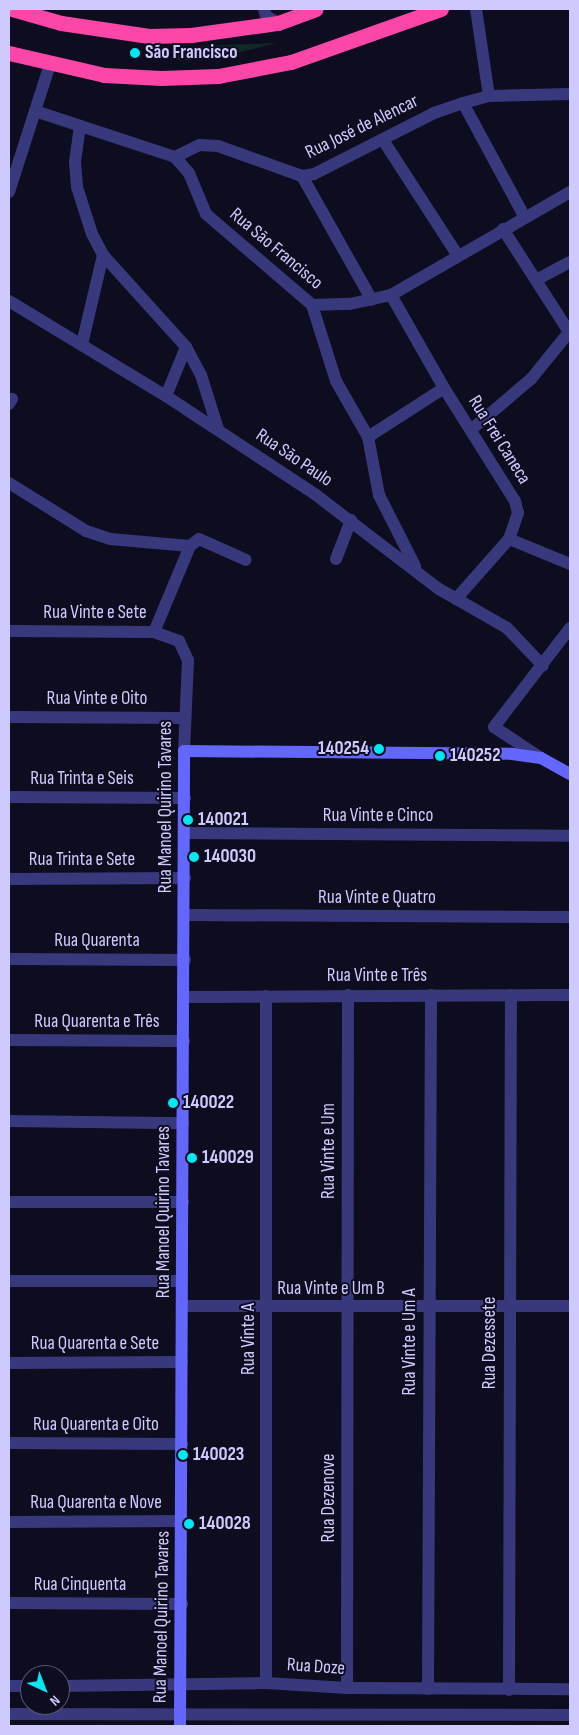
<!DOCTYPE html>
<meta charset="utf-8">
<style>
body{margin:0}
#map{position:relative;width:579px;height:1735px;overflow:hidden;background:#0e0c1f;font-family:"Sofia Sans Condensed",sans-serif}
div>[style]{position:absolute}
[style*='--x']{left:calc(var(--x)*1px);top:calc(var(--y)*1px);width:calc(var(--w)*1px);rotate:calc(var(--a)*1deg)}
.green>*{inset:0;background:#102826}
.street>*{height:12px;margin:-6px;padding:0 6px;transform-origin:6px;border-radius:6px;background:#38397d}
.secondary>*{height:12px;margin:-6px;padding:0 6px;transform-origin:6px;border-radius:6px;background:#6367fd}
.highway>*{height:15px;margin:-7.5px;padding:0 7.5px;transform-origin:7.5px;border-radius:7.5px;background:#fd47a8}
.dots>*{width:14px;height:14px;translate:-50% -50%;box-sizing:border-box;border:2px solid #0e0c1f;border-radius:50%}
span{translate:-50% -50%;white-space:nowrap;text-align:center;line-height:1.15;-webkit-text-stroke:4px #0e0c1f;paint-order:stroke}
.poi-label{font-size:19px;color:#cecafe;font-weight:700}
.left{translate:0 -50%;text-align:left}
.right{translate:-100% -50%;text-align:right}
.street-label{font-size:19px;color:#cecafe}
.frame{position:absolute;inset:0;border:10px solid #cecafe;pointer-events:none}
.north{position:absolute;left:20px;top:1665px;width:50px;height:50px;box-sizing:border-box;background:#0e0c1f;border:1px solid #5b5878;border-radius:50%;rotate:137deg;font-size:14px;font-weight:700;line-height:20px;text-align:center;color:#cecafe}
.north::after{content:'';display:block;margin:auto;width:18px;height:22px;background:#03e7f2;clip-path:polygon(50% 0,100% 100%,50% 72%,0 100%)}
</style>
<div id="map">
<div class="green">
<i style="clip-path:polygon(277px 43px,210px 60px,177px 60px,179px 47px)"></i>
</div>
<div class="street">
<i style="--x:264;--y:9;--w:7;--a:74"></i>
<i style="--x:266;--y:16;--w:14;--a:30"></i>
<i style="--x:476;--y:9;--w:88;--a:81.5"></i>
<i style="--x:463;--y:103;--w:128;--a:61.6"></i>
<i style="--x:35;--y:111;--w:147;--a:18.2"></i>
<i style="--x:175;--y:157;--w:21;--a:49"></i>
<i style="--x:189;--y:173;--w:44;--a:67.5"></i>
<i style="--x:206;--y:214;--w:140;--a:40.6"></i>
<i style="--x:312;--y:305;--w:38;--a:-2"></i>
<i style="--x:350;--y:304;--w:42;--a:-12.4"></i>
<i style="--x:391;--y:295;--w:207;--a:-29.9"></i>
<i style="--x:80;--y:126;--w:37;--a:98"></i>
<i style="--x:75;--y:163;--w:24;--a:85"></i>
<i style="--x:77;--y:187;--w:49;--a:72.3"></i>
<i style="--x:92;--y:234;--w:24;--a:62"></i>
<i style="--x:103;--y:255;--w:124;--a:47.9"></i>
<i style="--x:186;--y:347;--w:32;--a:62"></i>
<i style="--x:201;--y:375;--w:57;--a:72.5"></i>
<i style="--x:383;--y:140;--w:138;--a:57.1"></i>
<i style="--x:175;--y:157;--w:28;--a:-26"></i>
<i style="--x:200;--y:145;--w:18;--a:3"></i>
<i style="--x:218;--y:146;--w:89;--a:19.7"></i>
<i style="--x:302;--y:176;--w:12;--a:-9"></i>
<i style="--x:314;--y:174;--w:135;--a:-26.9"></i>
<i style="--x:434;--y:113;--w:31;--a:-19"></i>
<i style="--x:463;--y:103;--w:27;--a:-15"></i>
<i style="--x:489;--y:96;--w:81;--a:-1.4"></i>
<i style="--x:302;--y:176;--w:142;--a:60.6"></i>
<i style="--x:9;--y:192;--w:134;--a:-72.2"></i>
<i style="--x:503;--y:229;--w:122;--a:57.3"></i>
<i style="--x:536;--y:280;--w:38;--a:-28"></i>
<i style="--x:391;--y:295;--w:107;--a:60.3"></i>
<i style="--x:444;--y:388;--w:133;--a:57.9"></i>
<i style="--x:515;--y:501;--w:12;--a:76"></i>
<i style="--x:518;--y:513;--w:28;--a:109"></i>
<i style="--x:509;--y:539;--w:80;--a:131.5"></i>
<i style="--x:9;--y:301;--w:184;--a:31.2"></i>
<i style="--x:166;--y:396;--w:180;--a:33.4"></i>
<i style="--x:316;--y:495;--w:155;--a:37.4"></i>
<i style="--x:439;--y:589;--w:78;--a:29.8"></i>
<i style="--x:507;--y:628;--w:52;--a:46.5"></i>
<i style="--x:312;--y:305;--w:80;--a:72.5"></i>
<i style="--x:336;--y:381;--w:64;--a:60.3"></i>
<i style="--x:368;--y:437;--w:59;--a:79.3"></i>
<i style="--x:379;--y:495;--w:80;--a:63.1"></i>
<i style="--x:82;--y:344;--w:91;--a:-76.7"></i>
<i style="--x:166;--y:396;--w:53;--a:-67.8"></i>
<i style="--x:9;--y:404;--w:6;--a:-59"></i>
<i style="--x:472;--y:429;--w:77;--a:-40.3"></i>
<i style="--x:531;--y:379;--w:62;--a:-50.9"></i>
<i style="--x:368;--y:437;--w:90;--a:-32.8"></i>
<i style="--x:9;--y:483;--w:91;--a:31.9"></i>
<i style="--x:86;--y:531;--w:25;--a:18"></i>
<i style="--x:110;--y:539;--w:80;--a:5"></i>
<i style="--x:190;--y:546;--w:11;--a:-38"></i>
<i style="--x:199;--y:539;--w:51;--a:24.1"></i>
<i style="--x:509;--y:539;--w:66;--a:22.3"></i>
<i style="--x:336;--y:559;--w:42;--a:-69"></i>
<i style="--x:9;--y:631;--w:145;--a:0.4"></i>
<i style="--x:154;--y:632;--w:27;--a:20"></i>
<i style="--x:179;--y:641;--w:21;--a:65"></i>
<i style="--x:188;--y:660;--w:91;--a:92.5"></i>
<i style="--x:154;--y:632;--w:93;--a:-67.3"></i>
<i style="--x:9;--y:717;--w:176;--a:0.3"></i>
<i style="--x:541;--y:758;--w:56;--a:-146.6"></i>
<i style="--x:494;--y:727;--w:125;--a:-52.5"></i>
<i style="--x:9;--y:797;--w:176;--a:0.3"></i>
<i style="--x:186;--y:833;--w:384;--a:0.4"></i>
<i style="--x:9;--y:879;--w:176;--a:-0.3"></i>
<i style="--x:184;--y:915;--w:386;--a:0.3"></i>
<i style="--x:9;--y:959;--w:176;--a:0.3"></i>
<i style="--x:185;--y:997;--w:385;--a:-0.3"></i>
<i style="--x:9;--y:1040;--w:175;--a:0.3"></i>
<i style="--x:9;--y:1121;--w:174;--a:0.7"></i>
<i style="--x:9;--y:1202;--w:174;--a:0"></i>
<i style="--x:9;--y:1281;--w:173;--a:0"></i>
<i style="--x:183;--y:1306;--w:387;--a:0"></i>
<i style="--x:9;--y:1363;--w:173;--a:-0.3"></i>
<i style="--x:9;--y:1443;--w:173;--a:0.3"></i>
<i style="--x:9;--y:1522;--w:174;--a:-0.3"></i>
<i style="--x:9;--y:1603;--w:173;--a:0.3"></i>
<i style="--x:266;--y:1683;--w:687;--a:-90"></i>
<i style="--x:9;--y:1686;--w:21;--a:0"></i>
<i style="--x:60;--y:1686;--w:206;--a:-0.8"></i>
<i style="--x:266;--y:1683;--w:81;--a:3.5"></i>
<i style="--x:347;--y:1688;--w:223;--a:0.3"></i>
<i style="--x:347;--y:1688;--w:693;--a:-89.92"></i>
<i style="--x:428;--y:1689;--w:694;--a:-89.75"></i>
<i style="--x:509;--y:1690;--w:695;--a:-89.84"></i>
<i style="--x:9;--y:1714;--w:561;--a:0.1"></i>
</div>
<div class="secondary">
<i style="--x:180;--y:1726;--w:975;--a:-89.76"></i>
<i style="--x:184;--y:751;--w:328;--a:0.5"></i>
<i style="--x:512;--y:754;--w:29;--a:8"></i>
<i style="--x:541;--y:758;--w:33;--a:29"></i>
</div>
<div class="highway">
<i style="--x:12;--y:9;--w:51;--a:15.9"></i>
<i style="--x:61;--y:23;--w:89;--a:8.4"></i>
<i style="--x:149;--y:36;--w:42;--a:-1.4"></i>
<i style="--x:191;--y:35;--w:88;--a:-7.9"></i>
<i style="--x:278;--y:23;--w:40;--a:-20.2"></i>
<i style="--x:9;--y:53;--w:98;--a:13"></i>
<i style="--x:104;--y:75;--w:57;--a:3"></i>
<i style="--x:161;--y:78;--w:57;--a:-2"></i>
<i style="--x:218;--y:76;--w:74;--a:-10.9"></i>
<i style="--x:291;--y:62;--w:159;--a:-19.5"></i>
</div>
<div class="dots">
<i style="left:135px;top:53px;background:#03e7f2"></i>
<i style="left:379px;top:749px;background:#03e7f2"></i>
<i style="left:440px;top:756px;background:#03e7f2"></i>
<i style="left:188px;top:820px;background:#03e7f2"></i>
<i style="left:194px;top:857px;background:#03e7f2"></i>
<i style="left:173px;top:1103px;background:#03e7f2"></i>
<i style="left:192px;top:1158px;background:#03e7f2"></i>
<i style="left:183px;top:1455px;background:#03e7f2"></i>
<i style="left:189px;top:1524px;background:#03e7f2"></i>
</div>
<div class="poi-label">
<span class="left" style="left:145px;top:53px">São Francisco</span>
<span class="right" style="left:369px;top:749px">140254</span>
<span class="left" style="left:450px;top:756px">140252</span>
<span class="left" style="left:198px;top:820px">140021</span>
<span class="left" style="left:204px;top:857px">140030</span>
<span class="left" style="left:183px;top:1103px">140022</span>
<span class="left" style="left:202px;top:1158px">140029</span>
<span class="left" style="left:193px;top:1455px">140023</span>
<span class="left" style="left:199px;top:1524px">140028</span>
</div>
<div class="street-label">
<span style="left:362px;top:127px;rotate:-26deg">Rua José de Alencar</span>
<span style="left:276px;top:249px;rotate:40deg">Rua São Francisco</span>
<span style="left:499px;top:440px;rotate:58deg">Rua Frei Caneca</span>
<span style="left:294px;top:458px;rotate:34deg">Rua São Paulo</span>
<span style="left:95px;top:613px">Rua Vinte e Sete</span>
<span style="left:97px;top:699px">Rua Vinte e Oito</span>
<span style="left:82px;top:779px">Rua Trinta e Seis</span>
<span style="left:166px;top:807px;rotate:-90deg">Rua Manoel Quirino Tavares</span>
<span style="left:378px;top:816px">Rua Vinte e Cinco</span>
<span style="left:82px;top:860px">Rua Trinta e Sete</span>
<span style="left:377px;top:898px">Rua Vinte e Quatro</span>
<span style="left:97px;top:941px">Rua Quarenta</span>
<span style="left:377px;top:976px">Rua Vinte e Três</span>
<span style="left:97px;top:1022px">Rua Quarenta e Três</span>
<span style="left:329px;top:1151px;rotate:-90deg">Rua Vinte e Um</span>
<span style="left:164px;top:1212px;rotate:-90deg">Rua Manoel Quirino Tavares</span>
<span style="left:331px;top:1289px">Rua Vinte e Um B</span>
<span style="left:249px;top:1339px;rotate:-90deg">Rua Vinte A</span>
<span style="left:410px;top:1342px;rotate:-90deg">Rua Vinte e Um A</span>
<span style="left:490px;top:1343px;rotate:-90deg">Rua Dezessete</span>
<span style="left:95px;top:1344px">Rua Quarenta e Sete</span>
<span style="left:96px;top:1425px">Rua Quarenta e Oito</span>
<span style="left:329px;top:1498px;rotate:-90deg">Rua Dezenove</span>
<span style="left:96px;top:1503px">Rua Quarenta e Nove</span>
<span style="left:80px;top:1585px">Rua Cinquenta</span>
<span style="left:162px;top:1617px;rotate:-89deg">Rua Manoel Quirino Tavares</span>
<span style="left:316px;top:1667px;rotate:4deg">Rua Doze</span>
</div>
<div class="frame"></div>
<div class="north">N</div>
</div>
